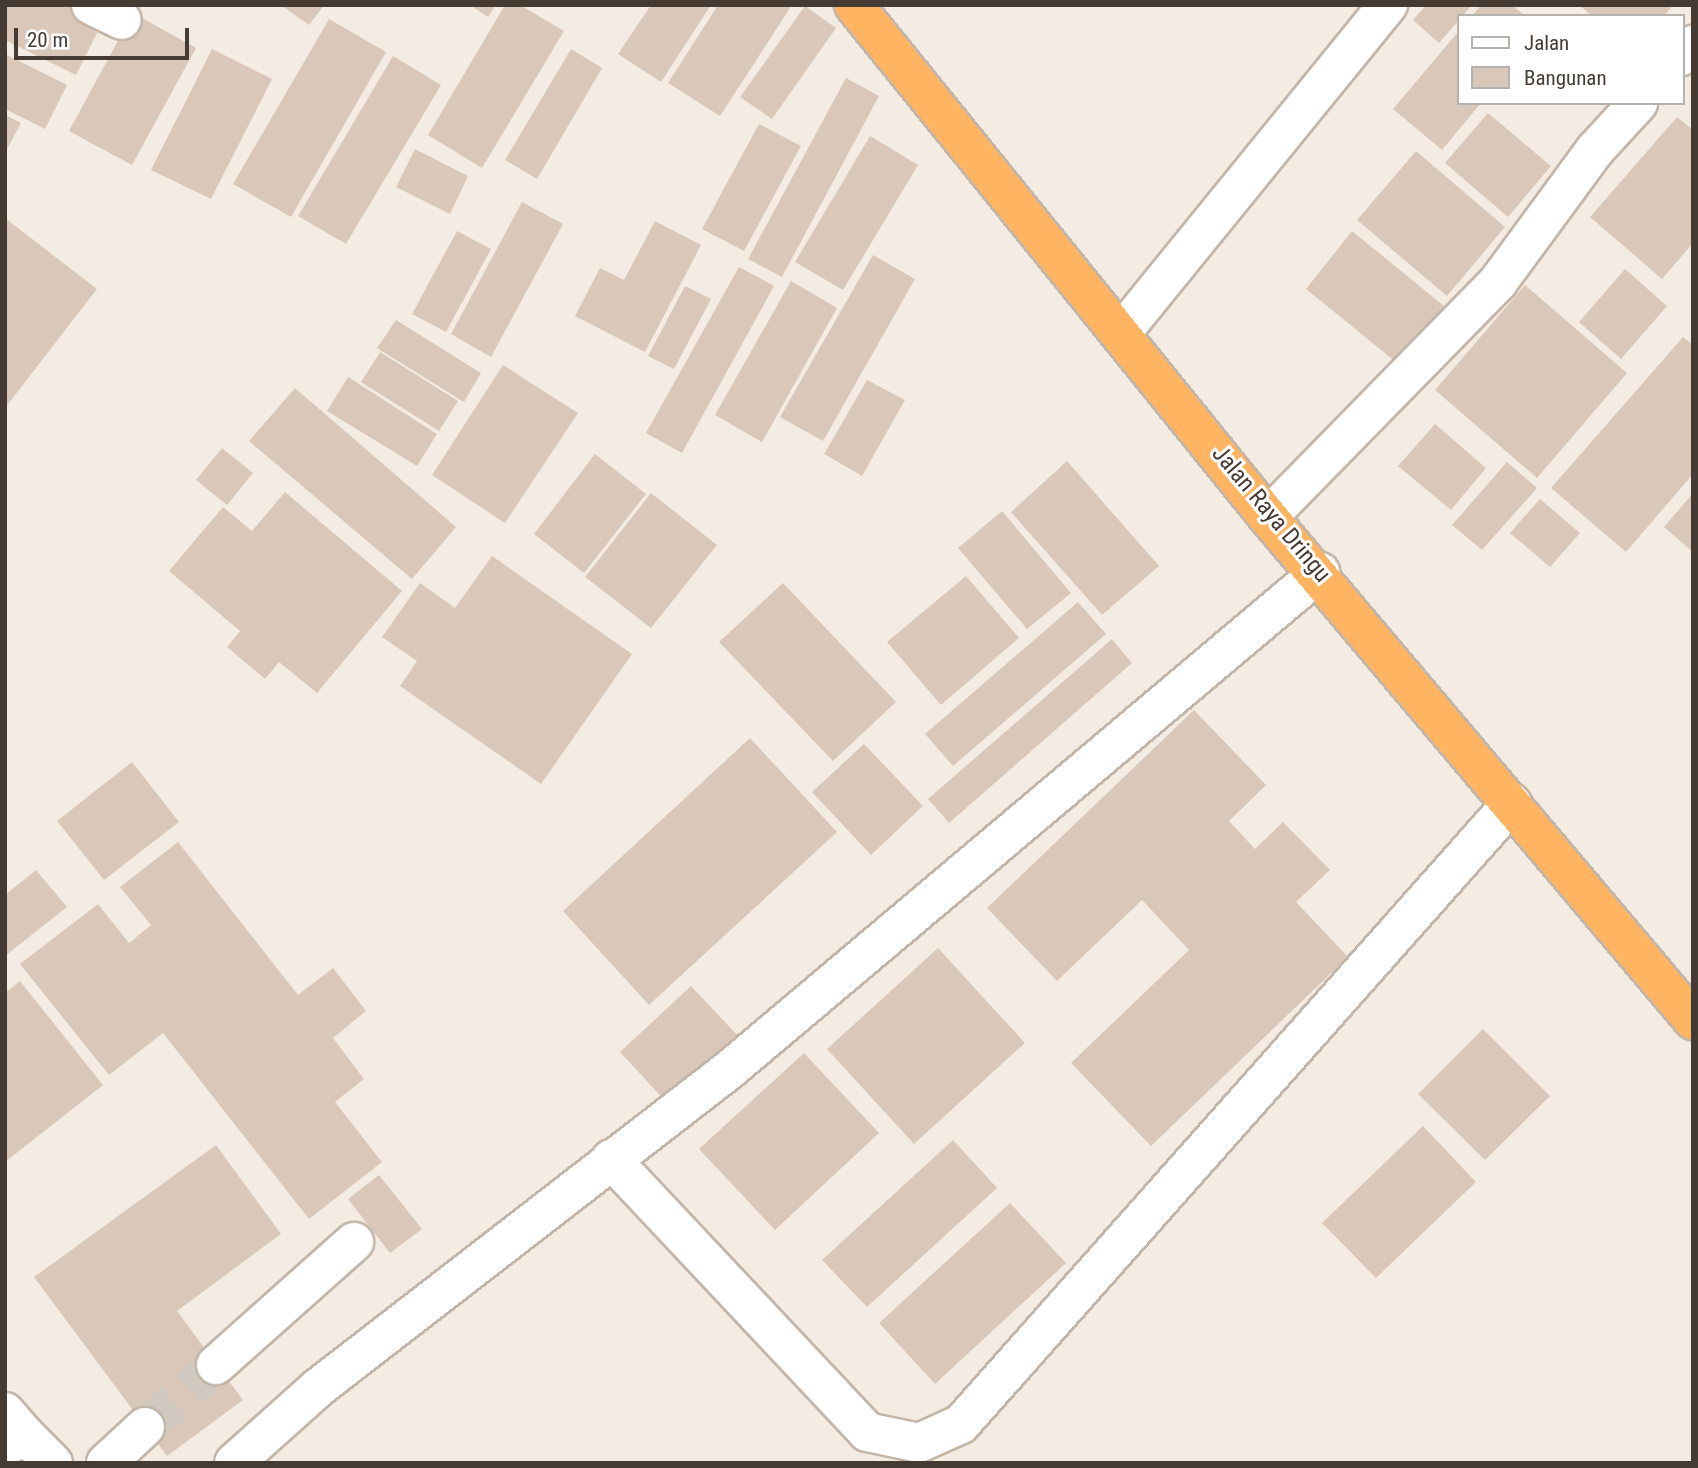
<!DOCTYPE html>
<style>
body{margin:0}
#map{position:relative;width:1698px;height:1468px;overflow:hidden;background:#f4ece2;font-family:"Roboto Condensed",sans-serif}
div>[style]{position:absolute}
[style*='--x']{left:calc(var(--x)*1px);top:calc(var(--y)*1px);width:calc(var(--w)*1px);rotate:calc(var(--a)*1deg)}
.building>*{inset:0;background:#d9c8ba}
.minor-tunnel>*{height:38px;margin-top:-19px;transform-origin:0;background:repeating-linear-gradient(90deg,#d1c9bf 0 38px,transparent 0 57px)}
.roads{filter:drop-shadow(2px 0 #c3b5a7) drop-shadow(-2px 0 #c3b5a7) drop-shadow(0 2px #c3b5a7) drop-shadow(0 -2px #c3b5a7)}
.minor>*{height:38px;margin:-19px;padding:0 19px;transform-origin:19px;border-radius:19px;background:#fff}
.highway>*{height:38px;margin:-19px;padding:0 19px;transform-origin:19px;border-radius:19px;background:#ffb462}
span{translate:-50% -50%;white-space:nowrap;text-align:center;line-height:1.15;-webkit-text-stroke:6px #fff;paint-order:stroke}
.street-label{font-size:24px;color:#463b32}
.frame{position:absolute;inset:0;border:7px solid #463b32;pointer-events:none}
.legend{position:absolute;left:1457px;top:14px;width:228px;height:91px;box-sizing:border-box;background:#fff;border:2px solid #b5b1ad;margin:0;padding:9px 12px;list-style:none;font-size:21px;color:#463b32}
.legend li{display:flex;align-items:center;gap:14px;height:35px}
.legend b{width:35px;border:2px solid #b5b1ad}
.scale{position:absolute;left:14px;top:28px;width:175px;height:32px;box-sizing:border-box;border:4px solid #463b32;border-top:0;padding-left:9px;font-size:21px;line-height:24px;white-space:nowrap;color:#463b32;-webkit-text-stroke:5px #fff;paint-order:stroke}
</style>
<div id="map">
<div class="building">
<i style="clip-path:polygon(5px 5px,66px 5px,102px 23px,76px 75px,5px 40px)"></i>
<i style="clip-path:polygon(281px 5px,324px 5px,309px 25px)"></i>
<i style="clip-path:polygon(470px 5px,496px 5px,488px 17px)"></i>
<i style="clip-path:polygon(505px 5px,520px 5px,564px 31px,482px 168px,428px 135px)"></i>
<i style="clip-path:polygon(651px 5px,711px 5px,661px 82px,618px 54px)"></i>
<i style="clip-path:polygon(718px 5px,792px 5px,720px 116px,668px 83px)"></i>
<i style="clip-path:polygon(1426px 5px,1472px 5px,1439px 43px,1413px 20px)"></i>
<i style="clip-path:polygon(1481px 5px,1512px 5px,1525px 16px,1472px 16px)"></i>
<i style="clip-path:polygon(1579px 5px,1673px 5px,1664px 16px,1592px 16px)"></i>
<i style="clip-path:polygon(805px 6px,836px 28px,772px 119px,740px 97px)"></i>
<i style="clip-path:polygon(133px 13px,196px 48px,132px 165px,69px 131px)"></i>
<i style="clip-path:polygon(329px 19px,386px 52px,291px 217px,233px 184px)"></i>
<i style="clip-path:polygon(1458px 32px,1458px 103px,1481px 103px,1442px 150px,1393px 109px)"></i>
<i style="clip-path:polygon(212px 49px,272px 79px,211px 199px,151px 170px)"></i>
<i style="clip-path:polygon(571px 49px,602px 68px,537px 179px,505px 160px)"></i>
<i style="clip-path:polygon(5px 54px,67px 85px,45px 129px,5px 109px)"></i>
<i style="clip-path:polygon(393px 56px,441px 85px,346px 244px,298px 216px)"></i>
<i style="clip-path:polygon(846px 78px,879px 96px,782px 277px,748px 259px)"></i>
<i style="clip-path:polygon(1488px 113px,1551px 166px,1508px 217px,1445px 163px)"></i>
<i style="clip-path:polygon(5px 115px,21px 123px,5px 153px)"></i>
<i style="clip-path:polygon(1677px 117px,1693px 130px,1693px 243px,1662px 279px,1590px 217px)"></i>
<i style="clip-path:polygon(759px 124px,801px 146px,744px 251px,702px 229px)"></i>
<i style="clip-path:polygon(870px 136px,918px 165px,843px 290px,795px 262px)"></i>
<i style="clip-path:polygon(415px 149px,468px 176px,450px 214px,396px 187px)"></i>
<i style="clip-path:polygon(1416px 151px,1505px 227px,1447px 296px,1357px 220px)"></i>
<i style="clip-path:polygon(522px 202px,563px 224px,491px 357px,451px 334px)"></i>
<i style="clip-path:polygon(5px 218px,97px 289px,5px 408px)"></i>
<i style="clip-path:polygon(655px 221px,701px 245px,645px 352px,575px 316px,600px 268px,624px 280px)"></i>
<i style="clip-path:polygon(457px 231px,491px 249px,446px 332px,412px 314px)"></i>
<i style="clip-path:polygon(1352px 231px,1449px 310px,1402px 367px,1306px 289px)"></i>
<i style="clip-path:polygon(873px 255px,915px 279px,823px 441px,780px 417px)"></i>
<i style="clip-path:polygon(739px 267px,774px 286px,682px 453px,646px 433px)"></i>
<i style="clip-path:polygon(1625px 269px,1667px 306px,1621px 359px,1579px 322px)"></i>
<i style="clip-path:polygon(791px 281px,837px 308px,762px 442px,715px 415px)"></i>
<i style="clip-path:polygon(1525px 285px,1627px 373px,1537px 478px,1435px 390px)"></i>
<i style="clip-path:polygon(685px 286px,711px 299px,674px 369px,648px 356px)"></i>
<i style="clip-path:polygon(396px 320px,481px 373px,464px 402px,377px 348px)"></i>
<i style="clip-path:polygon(1683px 337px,1693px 345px,1693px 474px,1626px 552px,1551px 488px)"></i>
<i style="clip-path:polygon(380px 352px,458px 401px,439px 431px,361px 382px)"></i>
<i style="clip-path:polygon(503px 365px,578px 413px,505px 523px,432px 475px)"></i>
<i style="clip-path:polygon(348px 377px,437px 434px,417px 466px,327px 411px)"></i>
<i style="clip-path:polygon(867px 380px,905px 400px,862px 476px,824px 454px)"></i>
<i style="clip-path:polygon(295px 388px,456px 527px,412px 579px,249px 441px)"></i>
<i style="clip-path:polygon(1435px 424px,1486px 468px,1451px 510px,1398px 466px)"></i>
<i style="clip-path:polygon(222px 448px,253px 473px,227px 505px,196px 480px)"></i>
<i style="clip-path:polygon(595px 454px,646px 494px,584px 573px,534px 534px)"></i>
<i style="clip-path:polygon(1067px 461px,1159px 566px,1102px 615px,1011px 512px)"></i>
<i style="clip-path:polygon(1507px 462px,1537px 488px,1482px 550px,1452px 525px)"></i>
<i style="clip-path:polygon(285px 492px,402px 591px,317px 693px,279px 662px,265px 679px,227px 647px,240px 631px,169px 571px,223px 507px,252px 531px)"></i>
<i style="clip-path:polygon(651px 493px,717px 545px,651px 628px,585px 577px)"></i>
<i style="clip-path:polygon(1693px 493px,1693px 552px,1664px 527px)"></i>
<i style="clip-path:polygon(1540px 499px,1580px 533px,1550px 567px,1510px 533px)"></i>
<i style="clip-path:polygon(1002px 511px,1071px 593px,1027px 629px,958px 548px)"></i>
<i style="clip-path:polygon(492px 556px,632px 654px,541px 784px,400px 686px,417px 661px,382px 637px,420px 583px,455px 608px)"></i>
<i style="clip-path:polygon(966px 576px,1019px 638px,941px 705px,887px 642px)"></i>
<i style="clip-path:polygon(783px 583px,896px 702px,833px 761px,719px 642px)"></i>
<i style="clip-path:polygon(1078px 602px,1106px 634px,953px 766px,925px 734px)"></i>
<i style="clip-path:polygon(1112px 639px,1132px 663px,949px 823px,928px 799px)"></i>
<i style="clip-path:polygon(1194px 710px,1266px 785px,1229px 821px,1255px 849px,1283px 822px,1330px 870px,1296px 902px,1348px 957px,1151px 1146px,1071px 1063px,1189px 950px,1142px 900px,1057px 981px,987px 908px)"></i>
<i style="clip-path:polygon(750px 738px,837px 832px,649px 1005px,563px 911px)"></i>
<i style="clip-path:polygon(864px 744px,923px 806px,871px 855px,812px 792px)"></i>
<i style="clip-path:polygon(132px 762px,179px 822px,104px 880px,57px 821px)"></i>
<i style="clip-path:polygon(178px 842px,298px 995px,333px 968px,366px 1011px,333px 1038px,364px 1079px,335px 1102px,382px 1162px,309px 1219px,163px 1033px,109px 1075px,20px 964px,98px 904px,129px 943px,151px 925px,120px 887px)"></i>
<i style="clip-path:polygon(36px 870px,67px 907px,5px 956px,5px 895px)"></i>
<i style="clip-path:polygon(938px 948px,1025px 1043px,914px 1144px,827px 1049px)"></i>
<i style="clip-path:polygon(20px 981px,103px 1085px,5px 1162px,5px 993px)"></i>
<i style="clip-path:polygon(691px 986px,740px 1038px,668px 1104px,620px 1052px)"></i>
<i style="clip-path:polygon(1483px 1029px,1550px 1096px,1485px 1160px,1418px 1094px)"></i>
<i style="clip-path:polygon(804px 1053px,879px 1133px,775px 1230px,699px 1149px)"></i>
<i style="clip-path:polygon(1423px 1126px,1476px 1182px,1376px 1278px,1322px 1223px)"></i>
<i style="clip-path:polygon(953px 1140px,997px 1188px,867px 1307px,822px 1260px)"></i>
<i style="clip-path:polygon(216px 1145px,281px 1234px,177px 1311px,243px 1400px,167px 1456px,34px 1277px)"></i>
<i style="clip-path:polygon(379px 1175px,422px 1229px,390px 1253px,348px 1199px)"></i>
<i style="clip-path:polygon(1010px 1203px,1066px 1263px,935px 1384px,879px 1323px)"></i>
</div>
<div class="minor-tunnel">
<i style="--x:145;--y:1427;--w:94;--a:-41.1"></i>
</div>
<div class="roads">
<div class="minor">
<i style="--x:91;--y:5;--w:34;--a:26"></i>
<i style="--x:1682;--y:56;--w:16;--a:-45"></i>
<i style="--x:1122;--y:332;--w:422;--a:-50.9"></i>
<i style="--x:1268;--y:517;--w:329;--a:-45.6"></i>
<i style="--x:1498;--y:282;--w:164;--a:-53.7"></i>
<i style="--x:1595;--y:150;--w:64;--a:-47.5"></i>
<i style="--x:611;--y:1159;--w:374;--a:46.8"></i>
<i style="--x:867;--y:1432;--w:53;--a:11.9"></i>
<i style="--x:919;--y:1443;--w:46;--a:-24.3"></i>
<i style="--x:961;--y:1424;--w:830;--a:-48.42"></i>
<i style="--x:216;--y:1365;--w:185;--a:-41.7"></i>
<i style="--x:5;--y:1412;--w:32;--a:49"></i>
<i style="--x:5;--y:1446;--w:23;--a:-25"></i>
<i style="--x:26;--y:1436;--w:38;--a:45"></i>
<i style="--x:106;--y:1463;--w:53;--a:-42.7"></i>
<i style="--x:234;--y:1463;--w:114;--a:-41.8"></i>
<i style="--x:319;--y:1387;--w:518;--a:-37.71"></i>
<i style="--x:729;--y:1070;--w:773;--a:-40.12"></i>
</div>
<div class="highway">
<i style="--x:854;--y:5;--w:658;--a:51.04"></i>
<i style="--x:1268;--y:517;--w:659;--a:49.8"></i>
</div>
</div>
<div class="street-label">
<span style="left:1271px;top:514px;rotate:50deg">Jalan Raya Dringu</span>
</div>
<div class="frame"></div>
<ul class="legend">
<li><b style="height:9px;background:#fff"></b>Jalan</li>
<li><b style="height:19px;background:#d9c8ba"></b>Bangunan</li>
</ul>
<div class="scale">20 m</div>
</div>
